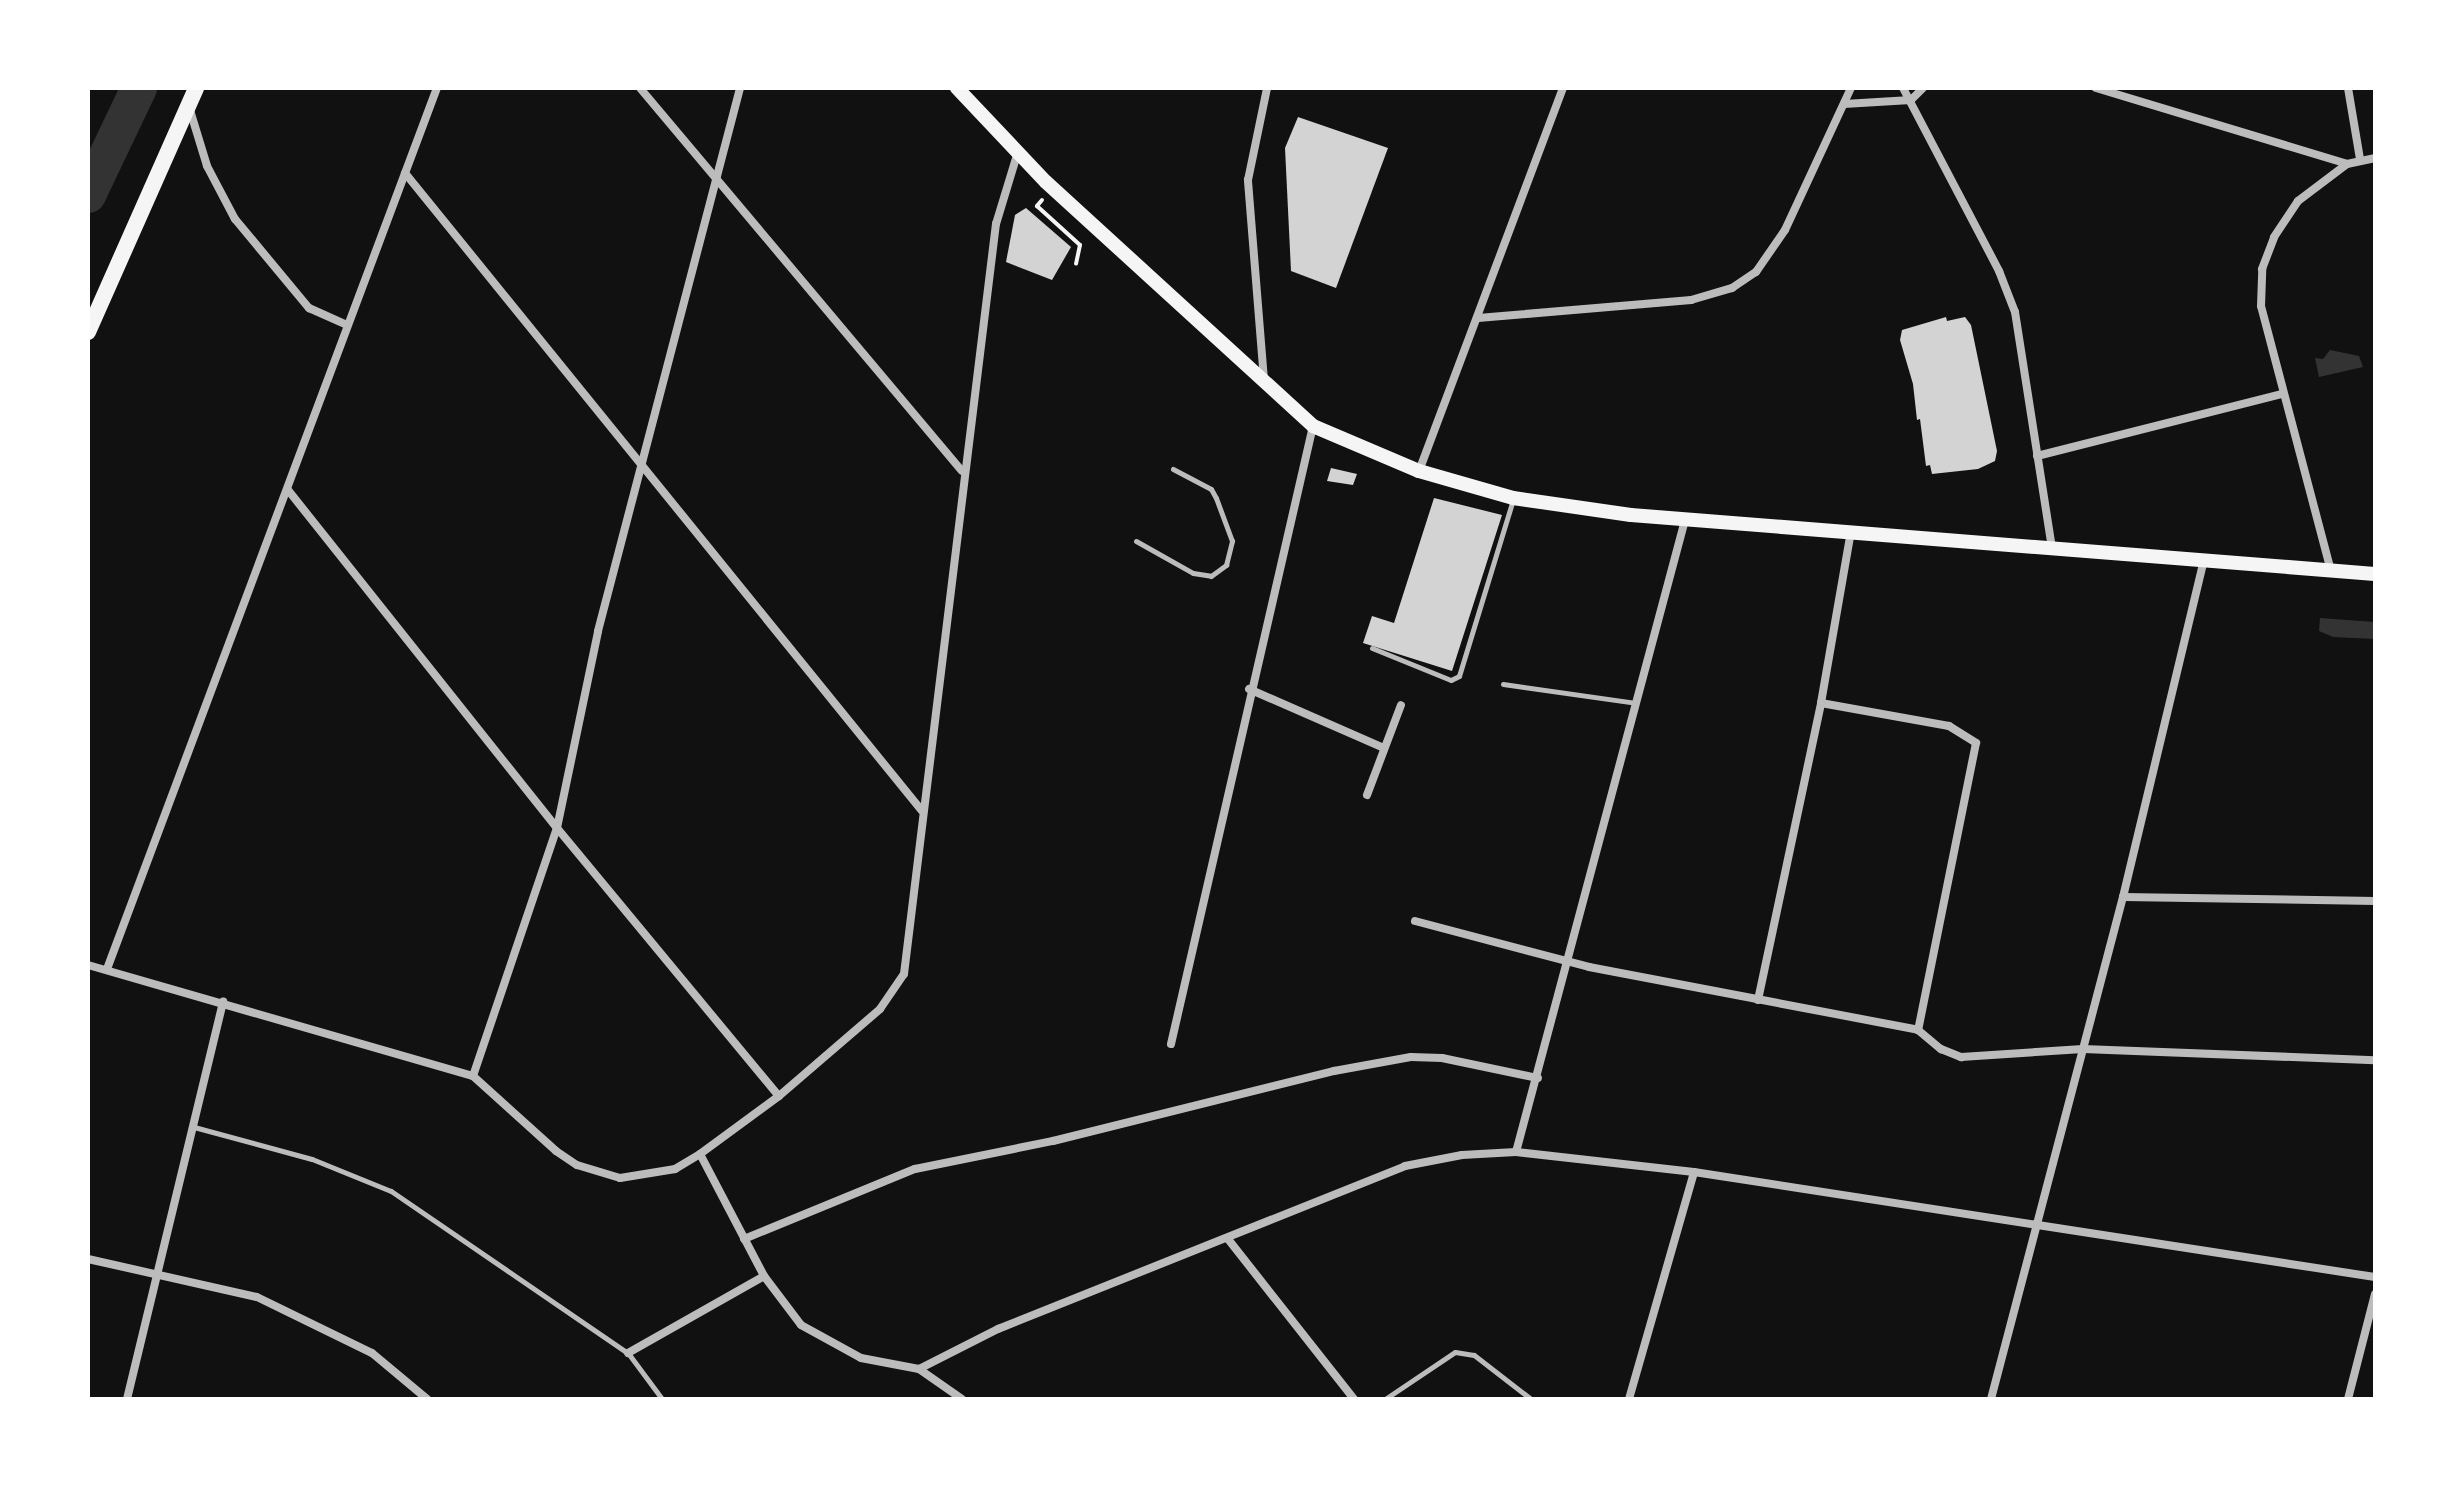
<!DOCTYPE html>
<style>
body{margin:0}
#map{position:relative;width:2463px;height:1487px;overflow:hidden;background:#111;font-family:Lato,sans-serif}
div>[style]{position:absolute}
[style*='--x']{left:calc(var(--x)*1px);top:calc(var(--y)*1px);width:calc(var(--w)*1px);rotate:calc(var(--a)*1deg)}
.water>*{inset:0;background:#333}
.river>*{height:36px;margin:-18px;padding:0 18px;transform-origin:18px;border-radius:18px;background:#333}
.building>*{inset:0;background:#d3d3d3}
.path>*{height:4px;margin:-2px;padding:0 2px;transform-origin:2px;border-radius:2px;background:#f5f5f5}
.service>*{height:5px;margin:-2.5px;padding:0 2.5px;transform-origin:2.5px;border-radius:2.5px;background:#bcbcbc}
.minor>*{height:8px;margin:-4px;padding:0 4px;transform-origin:4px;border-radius:4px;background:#bcbcbc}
.secondary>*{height:14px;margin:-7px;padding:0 7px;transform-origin:7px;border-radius:7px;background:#f5f5f5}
.primary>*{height:16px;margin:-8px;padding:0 8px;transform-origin:8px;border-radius:8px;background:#f5f5f5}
span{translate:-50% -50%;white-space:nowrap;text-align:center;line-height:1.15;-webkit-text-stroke:6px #fff;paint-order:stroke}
.frame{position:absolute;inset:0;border:90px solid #fff;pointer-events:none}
</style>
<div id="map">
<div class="water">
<i style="clip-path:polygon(2330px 350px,2359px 356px,2363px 367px,2319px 377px,2315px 358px,2323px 359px)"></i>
<i style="clip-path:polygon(2320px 618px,2375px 622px,2375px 639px,2333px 637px,2319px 631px)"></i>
</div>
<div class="river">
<i style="--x:88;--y:195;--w:119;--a:-64.5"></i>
</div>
<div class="building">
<i style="clip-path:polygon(1298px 117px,1388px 148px,1336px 288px,1291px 271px,1285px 148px)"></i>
<i style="clip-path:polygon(1026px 208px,1071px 247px,1052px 280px,1006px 262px,1015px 215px)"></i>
<i style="clip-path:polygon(1946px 317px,1947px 321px,1965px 317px,1971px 325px,1997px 451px,1995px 461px,1978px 469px,1932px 474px,1930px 465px,1926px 466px,1920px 419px,1917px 420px,1913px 384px,1900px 340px,1902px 330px)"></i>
<i style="clip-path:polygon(1331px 468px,1357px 474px,1353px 485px,1327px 481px)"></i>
<i style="clip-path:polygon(1434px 498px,1502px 515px,1452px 671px,1363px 643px,1372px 616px,1394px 623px)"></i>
</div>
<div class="path">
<i style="--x:1042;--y:200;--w:8;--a:130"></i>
<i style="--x:1037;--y:206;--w:58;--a:42.2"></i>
<i style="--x:1080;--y:245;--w:19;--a:102"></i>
</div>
<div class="service">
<i style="--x:1136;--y:541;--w:65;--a:29.3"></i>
<i style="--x:1193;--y:573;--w:18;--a:9"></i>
<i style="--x:1211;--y:576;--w:19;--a:-36"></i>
<i style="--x:1226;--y:565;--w:25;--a:-76"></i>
<i style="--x:1232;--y:541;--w:46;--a:-110.4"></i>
<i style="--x:1216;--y:498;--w:10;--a:-119"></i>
<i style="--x:1211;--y:489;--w:43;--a:-152.2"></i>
<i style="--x:1372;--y:648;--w:85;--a:22.1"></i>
<i style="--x:1451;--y:680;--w:9;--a:-27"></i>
<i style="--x:1459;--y:676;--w:185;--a:-73"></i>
<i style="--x:1503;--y:684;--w:134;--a:8.1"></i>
<i style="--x:194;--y:1127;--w:122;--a:15.2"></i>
<i style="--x:312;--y:1159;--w:85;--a:22.1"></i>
<i style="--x:391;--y:1191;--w:287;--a:34.4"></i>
<i style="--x:628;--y:1353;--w:57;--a:53.5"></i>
<i style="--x:1385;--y:1399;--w:84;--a:-33.9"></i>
<i style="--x:1455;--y:1352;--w:19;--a:9"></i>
<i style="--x:1474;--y:1355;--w:72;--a:37.7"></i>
</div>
<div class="minor">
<i style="--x:640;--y:88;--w:500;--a:49.95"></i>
<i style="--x:1903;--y:88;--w:207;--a:62.3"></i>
<i style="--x:1999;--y:271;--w:44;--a:68.7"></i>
<i style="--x:2015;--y:312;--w:240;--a:81.1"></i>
<i style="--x:2096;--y:88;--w:262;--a:16.8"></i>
<i style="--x:2348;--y:88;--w:72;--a:80.4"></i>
<i style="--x:1844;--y:104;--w:67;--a:-3.4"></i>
<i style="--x:1911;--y:100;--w:17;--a:-45"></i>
<i style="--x:189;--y:107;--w:62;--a:73"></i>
<i style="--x:207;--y:166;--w:60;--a:62.2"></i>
<i style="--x:235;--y:219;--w:116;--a:50.3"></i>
<i style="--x:309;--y:308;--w:42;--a:24.1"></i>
<i style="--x:405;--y:173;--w:821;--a:50.98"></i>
<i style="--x:1478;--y:318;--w:214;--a:-4.8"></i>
<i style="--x:1691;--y:300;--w:43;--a:-16.3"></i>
<i style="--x:1732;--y:288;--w:29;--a:-34"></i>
<i style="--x:1756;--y:272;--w:51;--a:-55.4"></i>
<i style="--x:1785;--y:230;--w:157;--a:-65.1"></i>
<i style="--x:1264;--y:380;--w:201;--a:-94.6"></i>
<i style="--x:1248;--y:180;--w:94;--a:-78.3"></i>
<i style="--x:2037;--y:456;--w:253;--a:-14.2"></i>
<i style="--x:1419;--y:471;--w:409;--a:-69.4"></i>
<i style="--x:288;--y:490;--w:432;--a:51.5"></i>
<i style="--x:557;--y:828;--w:348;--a:50.4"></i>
<i style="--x:2331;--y:571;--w:274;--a:-104.8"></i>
<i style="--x:2261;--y:306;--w:37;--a:-88"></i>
<i style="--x:2262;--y:269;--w:34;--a:-69"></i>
<i style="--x:2274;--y:237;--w:43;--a:-56.3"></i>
<i style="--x:2298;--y:201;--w:61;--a:-37.1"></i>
<i style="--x:2347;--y:164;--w:29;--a:-12"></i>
<i style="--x:1249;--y:689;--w:145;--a:23.6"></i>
<i style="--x:1821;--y:703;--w:130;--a:10.2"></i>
<i style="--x:1949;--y:726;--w:32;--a:32"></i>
<i style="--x:1976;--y:743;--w:293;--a:101.4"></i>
<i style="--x:1367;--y:795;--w:96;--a:-69.3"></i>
<i style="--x:2123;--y:897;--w:252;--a:0.9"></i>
<i style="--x:1415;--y:921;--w:180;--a:14.8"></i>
<i style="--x:1589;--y:967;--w:335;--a:10.8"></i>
<i style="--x:1918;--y:1030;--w:30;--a:40"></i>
<i style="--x:1941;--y:1049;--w:22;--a:22"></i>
<i style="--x:1961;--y:1057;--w:122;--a:-3.8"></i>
<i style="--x:2083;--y:1049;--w:292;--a:2.2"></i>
<i style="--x:88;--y:965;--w:401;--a:16.1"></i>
<i style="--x:473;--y:1076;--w:112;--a:42.1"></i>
<i style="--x:556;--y:1151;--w:25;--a:34"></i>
<i style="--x:577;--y:1165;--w:45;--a:16.8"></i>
<i style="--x:620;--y:1178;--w:56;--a:-9.3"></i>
<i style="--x:675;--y:1169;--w:29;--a:-31"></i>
<i style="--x:700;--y:1154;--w:98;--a:-36.3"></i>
<i style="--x:779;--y:1096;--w:133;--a:-40.7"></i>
<i style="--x:880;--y:1009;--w:42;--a:-55.6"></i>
<i style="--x:904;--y:974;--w:756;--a:-83.01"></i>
<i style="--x:996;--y:224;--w:72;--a:-73.1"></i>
<i style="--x:107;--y:969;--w:941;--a:-69.47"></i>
<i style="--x:1758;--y:1000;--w:304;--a:-78"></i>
<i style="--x:1821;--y:703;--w:169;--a:-80.1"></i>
<i style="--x:1171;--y:1044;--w:634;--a:-77.06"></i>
<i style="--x:473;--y:1076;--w:262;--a:-71.3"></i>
<i style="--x:557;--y:828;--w:201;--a:-78.2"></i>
<i style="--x:598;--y:631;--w:561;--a:-75.34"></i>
<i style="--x:1516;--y:1152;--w:654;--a:-75.03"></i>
<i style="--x:700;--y:1154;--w:138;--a:62.3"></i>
<i style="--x:764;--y:1276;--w:61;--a:52.9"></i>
<i style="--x:801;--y:1325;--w:68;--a:28.8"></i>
<i style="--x:861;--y:1358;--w:59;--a:10.7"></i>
<i style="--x:919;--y:1369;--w:52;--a:34.9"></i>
<i style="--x:744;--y:1239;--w:185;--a:-22.3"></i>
<i style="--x:915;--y:1169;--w:141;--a:-11.5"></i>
<i style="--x:1053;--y:1141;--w:290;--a:-14"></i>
<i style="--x:1334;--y:1071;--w:78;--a:-10.3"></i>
<i style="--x:1411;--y:1057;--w:31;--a:2"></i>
<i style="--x:1442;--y:1058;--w:98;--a:11.8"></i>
<i style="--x:1228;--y:1239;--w:204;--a:51.8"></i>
<i style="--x:88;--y:1259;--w:173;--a:12.7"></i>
<i style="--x:257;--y:1297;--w:128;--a:26"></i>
<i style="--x:372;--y:1353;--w:72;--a:39.9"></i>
<i style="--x:628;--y:1353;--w:156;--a:-29.5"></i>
<i style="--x:919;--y:1369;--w:89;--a:-26.9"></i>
<i style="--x:998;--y:1329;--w:438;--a:-21.8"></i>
<i style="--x:1405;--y:1166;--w:58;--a:-10.9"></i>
<i style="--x:1462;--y:1155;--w:54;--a:-3.2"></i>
<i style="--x:1516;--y:1152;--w:179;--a:6.4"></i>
<i style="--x:1694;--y:1172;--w:689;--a:8.77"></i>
<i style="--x:127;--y:1399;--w:409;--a:-76.4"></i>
<i style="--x:1629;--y:1399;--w:236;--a:-74"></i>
<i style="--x:1991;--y:1399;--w:519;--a:-75.27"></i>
<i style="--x:2123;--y:897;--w:348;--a:-76.5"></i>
<i style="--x:2348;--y:1399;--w:108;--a:-75.6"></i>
</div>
<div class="secondary">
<i style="--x:957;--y:88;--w:129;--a:46.6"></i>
<i style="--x:1046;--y:182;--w:362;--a:42.4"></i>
<i style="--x:1313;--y:426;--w:115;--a:23"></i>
<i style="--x:1419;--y:471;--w:98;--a:16"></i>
<i style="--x:1513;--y:498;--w:119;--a:8.2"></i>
<i style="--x:1631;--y:515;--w:746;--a:4.53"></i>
</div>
<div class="primary">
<i style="--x:88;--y:332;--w:267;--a:-66.1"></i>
</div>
<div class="frame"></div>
</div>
